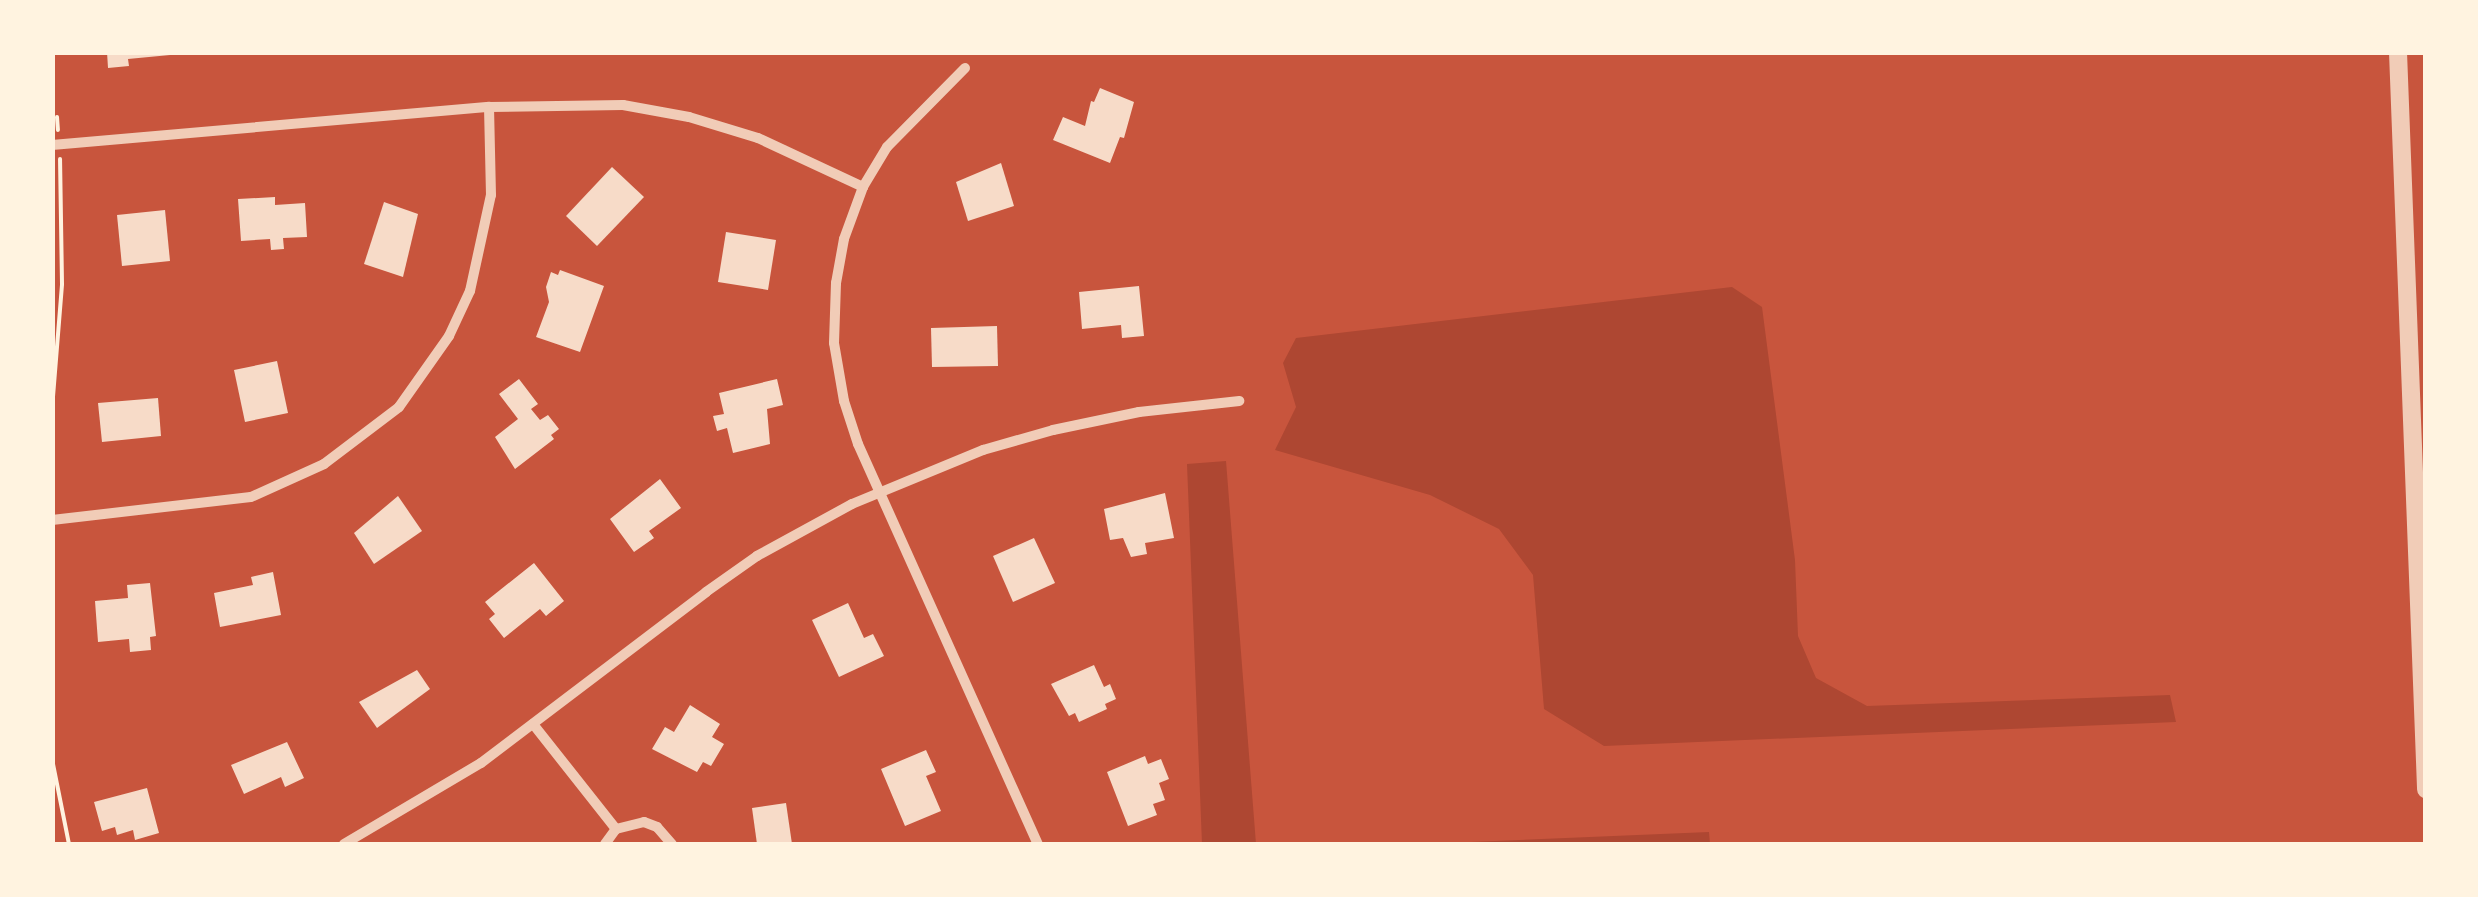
<!DOCTYPE html>
<style>
body{margin:0}
#map{position:relative;width:2478px;height:897px;overflow:hidden;background:#c8553d;font-family:"Playfair Display",serif}
div>[style]{position:absolute}
[style*='--x']{left:calc(var(--x)*1px);top:calc(var(--y)*1px);width:calc(var(--w)*1px);rotate:calc(var(--a)*1deg)}
.green>*{inset:0;background:#ae4732}
.building>*{inset:0;background:#f7dbc8}
.path>*{height:4px;margin:-2px;padding:0 2px;transform-origin:2px;border-radius:2px;background:#fff3e0}
.minor>*{height:10px;margin:-5px;padding:0 5px;transform-origin:5px;border-radius:5px;background:#f1ccb7}
.tertiary>*{height:18px;margin:-9px;padding:0 9px;transform-origin:9px;border-radius:9px;background:#f1ccb7}
span{translate:-50% -50%;white-space:nowrap;text-align:center;line-height:1.15;-webkit-text-stroke:9px #fff3e0;paint-order:stroke}
.frame{position:absolute;inset:0;border:55px solid #fff3e0;pointer-events:none}
</style>
<div id="map">
<div class="green">
<i style="clip-path:polygon(1732px 287px,1762px 307px,1795px 560px,1798px 636px,1816px 678px,1867px 706px,2170px 695px,2176px 722px,1604px 746px,1544px 709px,1533px 575px,1499px 529px,1430px 495px,1275px 450px,1296px 407px,1283px 363px,1296px 338px)"></i>
<i style="clip-path:polygon(1226px 461px,1256px 844px,1202px 844px,1187px 464px)"></i>
<i style="clip-path:polygon(1709px 832px,1710px 844px,1421px 844px)"></i>
</div>
<div class="building">
<i style="clip-path:polygon(107px 52px,170px 52px,170px 55px,128px 59px,129px 66px,108px 68px)"></i>
<i style="clip-path:polygon(1100px 88px,1134px 102px,1124px 138px,1120px 137px,1110px 163px,1053px 140px,1063px 117px,1085px 126px,1091px 101px,1094px 102px)"></i>
<i style="clip-path:polygon(1001px 163px,1014px 206px,968px 221px,956px 182px)"></i>
<i style="clip-path:polygon(612px 167px,644px 197px,597px 246px,566px 216px)"></i>
<i style="clip-path:polygon(275px 197px,275px 205px,305px 203px,307px 237px,283px 238px,284px 249px,271px 250px,270px 239px,241px 241px,238px 199px)"></i>
<i style="clip-path:polygon(384px 202px,418px 214px,403px 277px,364px 264px)"></i>
<i style="clip-path:polygon(165px 210px,170px 261px,122px 266px,117px 215px)"></i>
<i style="clip-path:polygon(726px 232px,776px 240px,768px 290px,718px 282px)"></i>
<i style="clip-path:polygon(560px 270px,604px 286px,580px 352px,536px 337px,549px 302px,546px 287px,551px 272px,558px 275px)"></i>
<i style="clip-path:polygon(1139px 286px,1144px 336px,1122px 338px,1121px 325px,1082px 329px,1079px 292px)"></i>
<i style="clip-path:polygon(997px 326px,998px 366px,932px 367px,931px 328px)"></i>
<i style="clip-path:polygon(277px 361px,288px 413px,245px 422px,234px 370px)"></i>
<i style="clip-path:polygon(519px 379px,538px 404px,531px 409px,540px 420px,548px 415px,559px 429px,551px 435px,554px 439px,515px 469px,495px 437px,518px 419px,499px 394px)"></i>
<i style="clip-path:polygon(777px 379px,783px 405px,767px 409px,770px 444px,733px 453px,727px 428px,717px 431px,713px 416px,724px 414px,719px 393px)"></i>
<i style="clip-path:polygon(158px 398px,161px 436px,102px 442px,98px 403px)"></i>
<i style="clip-path:polygon(660px 479px,681px 508px,649px 531px,654px 538px,634px 552px,610px 519px)"></i>
<i style="clip-path:polygon(1165px 493px,1174px 538px,1145px 543px,1147px 554px,1131px 557px,1123px 538px,1110px 540px,1104px 509px)"></i>
<i style="clip-path:polygon(398px 496px,422px 531px,374px 564px,354px 533px)"></i>
<i style="clip-path:polygon(1034px 538px,1055px 583px,1013px 602px,993px 556px)"></i>
<i style="clip-path:polygon(534px 563px,564px 601px,546px 616px,540px 609px,504px 638px,489px 619px,495px 614px,485px 602px)"></i>
<i style="clip-path:polygon(273px 572px,281px 615px,220px 627px,214px 593px,253px 585px,251px 577px)"></i>
<i style="clip-path:polygon(150px 583px,156px 636px,150px 637px,151px 650px,130px 652px,129px 639px,98px 642px,95px 601px,128px 598px,127px 585px)"></i>
<i style="clip-path:polygon(848px 603px,864px 638px,873px 634px,884px 656px,839px 677px,812px 620px)"></i>
<i style="clip-path:polygon(1094px 665px,1104px 687px,1110px 684px,1116px 699px,1105px 704px,1107px 709px,1079px 722px,1075px 713px,1069px 716px,1051px 684px)"></i>
<i style="clip-path:polygon(417px 670px,430px 689px,377px 728px,359px 702px)"></i>
<i style="clip-path:polygon(690px 705px,720px 724px,712px 737px,724px 744px,711px 766px,703px 762px,697px 772px,652px 749px,665px 727px,674px 732px)"></i>
<i style="clip-path:polygon(287px 742px,304px 778px,285px 787px,281px 777px,244px 794px,231px 765px)"></i>
<i style="clip-path:polygon(926px 750px,936px 772px,926px 776px,941px 811px,905px 826px,881px 769px)"></i>
<i style="clip-path:polygon(1145px 756px,1148px 764px,1161px 759px,1169px 779px,1159px 783px,1165px 800px,1153px 804px,1157px 815px,1128px 826px,1107px 772px)"></i>
<i style="clip-path:polygon(147px 788px,159px 833px,135px 840px,133px 830px,117px 835px,115px 827px,102px 831px,94px 802px)"></i>
<i style="clip-path:polygon(786px 803px,792px 844px,757px 844px,752px 808px)"></i>
</div>
<div class="path">
<i style="--x:57;--y:117;--w:13;--a:86"></i>
<i style="--x:52;--y:409;--w:125;--a:-85.4"></i>
<i style="--x:62;--y:284;--w:125;--a:-90.9"></i>
<i style="--x:52;--y:759;--w:87;--a:78.7"></i>
</div>
<div class="minor">
<i style="--x:965;--y:68;--w:111;--a:134.6"></i>
<i style="--x:887;--y:147;--w:47;--a:121"></i>
<i style="--x:863;--y:187;--w:55;--a:110.1"></i>
<i style="--x:844;--y:239;--w:45;--a:100.3"></i>
<i style="--x:836;--y:283;--w:60;--a:91.9"></i>
<i style="--x:834;--y:343;--w:59;--a:80.2"></i>
<i style="--x:844;--y:401;--w:45;--a:72"></i>
<i style="--x:858;--y:444;--w:439;--a:65.8"></i>
<i style="--x:52;--y:145;--w:439;--a:-5"></i>
<i style="--x:489;--y:107;--w:134;--a:-0.9"></i>
<i style="--x:623;--y:105;--w:67;--a:10.3"></i>
<i style="--x:689;--y:117;--w:72;--a:16.9"></i>
<i style="--x:758;--y:138;--w:116;--a:25"></i>
<i style="--x:52;--y:520;--w:200;--a:-6.6"></i>
<i style="--x:251;--y:497;--w:80;--a:-24.3"></i>
<i style="--x:324;--y:464;--w:94;--a:-37.2"></i>
<i style="--x:399;--y:407;--w:87;--a:-54.8"></i>
<i style="--x:449;--y:336;--w:50;--a:-65"></i>
<i style="--x:470;--y:291;--w:98;--a:-77.7"></i>
<i style="--x:491;--y:195;--w:88;--a:-91.3"></i>
<i style="--x:533;--y:724;--w:134;--a:51.7"></i>
<i style="--x:344;--y:844;--w:159;--a:-30.6"></i>
<i style="--x:481;--y:763;--w:283;--a:-37.2"></i>
<i style="--x:706;--y:592;--w:62;--a:-35.2"></i>
<i style="--x:757;--y:556;--w:108;--a:-28.7"></i>
<i style="--x:852;--y:504;--w:142;--a:-22.4"></i>
<i style="--x:983;--y:450;--w:73;--a:-15.9"></i>
<i style="--x:1053;--y:430;--w:88;--a:-11.8"></i>
<i style="--x:1139;--y:412;--w:101;--a:-6.3"></i>
<i style="--x:605;--y:844;--w:19;--a:-54"></i>
<i style="--x:616;--y:829;--w:29;--a:-14"></i>
<i style="--x:644;--y:822;--w:14;--a:21"></i>
<i style="--x:657;--y:827;--w:23;--a:49"></i>
</div>
<div class="tertiary">
<i style="--x:2398;--y:52;--w:738;--a:87.82"></i>
</div>
<div class="frame"></div>
</div>
